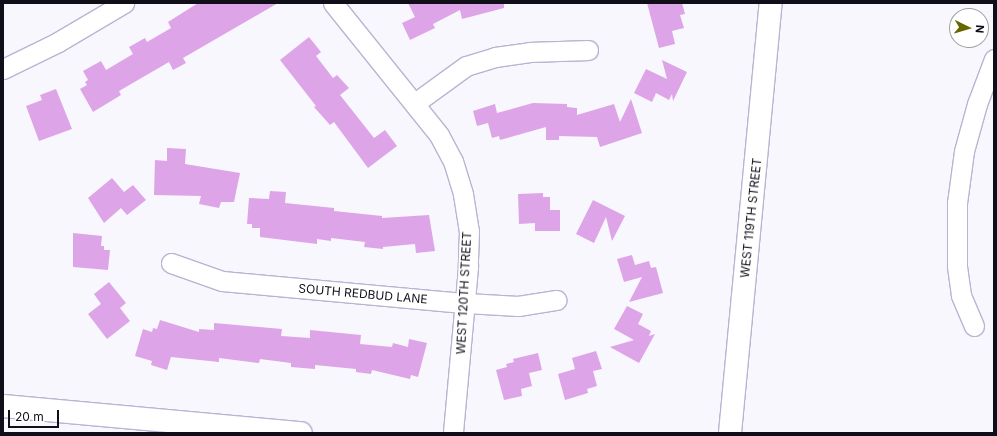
<!DOCTYPE html>
<style>
body{margin:0}
#map{position:relative;width:997px;height:436px;overflow:hidden;background:#f7f7fd;font-family:Inter,sans-serif}
div>[style]{position:absolute}
[style*='--x']{left:calc(var(--x)*1px);top:calc(var(--y)*1px);width:calc(var(--w)*1px);rotate:calc(var(--a)*1deg)}
.building>*{inset:0;background:#dea4e8}
.roads{filter:drop-shadow(1px 0 #b8b4d2) drop-shadow(-1px 0 #b8b4d2) drop-shadow(0 1px #b8b4d2) drop-shadow(0 -1px #b8b4d2)}
.minor>*{height:19px;margin:-9.5px;padding:0 9.5px;transform-origin:9.5px;border-radius:9.5px;background:#fff}
.tertiary>*{height:22px;margin:-11px;padding:0 11px;transform-origin:11px;border-radius:11px;background:#fff}
.secondary>*{height:22px;margin:-11px;padding:0 11px;transform-origin:11px;border-radius:11px;background:#fff}
span{translate:-50% -50%;white-space:nowrap;text-align:center;line-height:1.15;-webkit-text-stroke:3.5px #fff;paint-order:stroke}
.street-label{font-size:12px;color:#100e19}
.frame{position:absolute;inset:0;border:4px solid #100e19;pointer-events:none}
.north{position:absolute;left:949px;top:8px;width:40px;height:40px;box-sizing:border-box;background:#fff;border:1px solid #9f9fa3;border-radius:50%;rotate:95deg;font-size:11px;font-weight:700;line-height:16px;text-align:center;color:#100e19}
.north::after{content:'';display:block;margin:auto;width:14px;height:18px;background:#660;clip-path:polygon(50% 0,100% 100%,50% 72%,0 100%)}
.scale{position:absolute;left:8px;top:410px;width:51px;height:18px;box-sizing:border-box;border:2px solid #100e19;border-top:0;padding-left:5px;font-size:12px;line-height:14px;white-space:nowrap;color:#100e19;-webkit-text-stroke:3px #fff;paint-order:stroke}
</style>
<div id="map">
<div class="building">
<i style="clip-path:polygon(198px 3px,278px 3px,183px 58px,186px 63px,173px 70px,169px 62px,119px 91px,121px 95px,93px 112px,80px 89px,87px 85px,85px 82px,88px 80px,83px 71px,101px 61px,106px 70px,133px 54px,129px 47px,145px 38px,147px 42px,171px 28px,168px 22px)"></i>
<i style="clip-path:polygon(408px 3px,504px 3px,504px 8px,462px 19px,460px 10px,433px 24px,435px 28px,410px 40px,402px 23px,415px 17px)"></i>
<i style="clip-path:polygon(647px 3px,682px 3px,685px 14px,680px 15px,684px 28px,672px 31px,675px 44px,659px 48px)"></i>
<i style="clip-path:polygon(309px 37px,321px 52px,316px 56px,333px 78px,337px 75px,349px 88px,340px 95px,374px 138px,385px 130px,397px 146px,368px 168px,334px 122px,330px 125px,314px 107px,316px 106px,280px 60px)"></i>
<i style="clip-path:polygon(662px 60px,687px 72px,673px 101px,672px 94px,669px 100px,656px 93px,652px 102px,634px 93px,646px 69px,667px 79px)"></i>
<i style="clip-path:polygon(56px 89px,72px 129px,39px 141px,26px 106px,42px 100px,40px 95px)"></i>
<i style="clip-path:polygon(631px 99px,642px 133px,600px 147px,597px 137px,559px 136px,559px 140px,546px 140px,546px 127px,500px 140px,499px 136px,492px 138px,488px 123px,477px 126px,473px 111px,495px 104px,497px 113px,533px 103px,567px 104px,567px 107px,577px 108px,577px 115px,614px 104px,620px 122px)"></i>
<i style="clip-path:polygon(167px 148px,186px 149px,185px 164px,240px 173px,234px 202px,221px 202px,219px 208px,199px 204px,201px 196px,154px 195px,155px 160px,167px 161px)"></i>
<i style="clip-path:polygon(112px 178px,124px 192px,133px 185px,146px 200px,127px 215px,121px 208px,104px 223px,88px 198px)"></i>
<i style="clip-path:polygon(270px 191px,286px 192px,285px 203px,334px 208px,334px 211px,382px 216px,382px 218px,429px 215px,435px 251px,416px 253px,415px 244px,383px 247px,383px 249px,364px 247px,365px 242px,331px 238px,331px 241px,317px 239px,317px 244px,260px 237px,260px 228px,252px 228px,252px 224px,247px 224px,249px 198px,269px 199px)"></i>
<i style="clip-path:polygon(543px 193px,543px 197px,550px 197px,550px 210px,560px 210px,560px 231px,535px 231px,535px 223px,519px 224px,518px 194px)"></i>
<i style="clip-path:polygon(593px 200px,625px 216px,612px 241px,606px 217px,594px 243px,576px 234px)"></i>
<i style="clip-path:polygon(73px 233px,102px 236px,101px 246px,104px 246px,104px 250px,110px 250px,108px 270px,73px 267px)"></i>
<i style="clip-path:polygon(632px 255px,635px 265px,649px 261px,651px 268px,656px 267px,663px 293px,629px 302px,642px 277px,624px 282px,617px 259px)"></i>
<i style="clip-path:polygon(109px 282px,126px 303px,120px 308px,130px 321px,107px 339px,88px 314px,101px 304px,94px 294px)"></i>
<i style="clip-path:polygon(627px 306px,643px 314px,638px 324px,651px 331px,649px 336px,655px 334px,639px 363px,610px 347px,634px 340px,614px 329px)"></i>
<i style="clip-path:polygon(160px 320px,199px 332px,199px 329px,214px 330px,214px 323px,282px 329px,281px 336px,310px 338px,310px 330px,361px 335px,360px 344px,392px 347px,393px 343px,408px 347px,409px 339px,427px 343px,418px 377px,411px 375px,410px 379px,372px 370px,371px 374px,356px 372px,356px 369px,315px 365px,315px 369px,291px 367px,291px 363px,260px 359px,259px 363px,219px 358px,219px 362px,171px 357px,167px 370px,151px 365px,152px 361px,135px 356px,143px 329px,152px 332px,153px 328px,157px 329px)"></i>
<i style="clip-path:polygon(596px 351px,602px 369px,593px 371px,597px 386px,587px 389px,588px 393px,565px 400px,558px 374px,575px 369px,572px 358px)"></i>
<i style="clip-path:polygon(538px 353px,542px 370px,529px 373px,532px 386px,521px 389px,522px 396px,504px 400px,496px 370px,507px 367px,506px 364px,514px 362px,513px 359px)"></i>
</div>
<div class="roads">
<div class="minor">
<i style="--x:333;--y:3;--w:169;--a:51.2"></i>
<i style="--x:439;--y:135;--w:30;--a:62"></i>
<i style="--x:453;--y:161;--w:34;--a:73"></i>
<i style="--x:463;--y:194;--w:37;--a:81"></i>
<i style="--x:469;--y:231;--w:36;--a:92"></i>
<i style="--x:468;--y:267;--w:167;--a:95.2"></i>
<i style="--x:3;--y:69;--w:61;--a:-26.1"></i>
<i style="--x:58;--y:42;--w:77;--a:-30.6"></i>
<i style="--x:415;--y:103;--w:63;--a:-36"></i>
<i style="--x:466;--y:66;--w:30;--a:-17"></i>
<i style="--x:495;--y:57;--w:35;--a:-8"></i>
<i style="--x:530;--y:52;--w:58;--a:-2"></i>
<i style="--x:171;--y:263;--w:54;--a:19.4"></i>
<i style="--x:222;--y:281;--w:245;--a:5.2"></i>
<i style="--x:466;--y:303;--w:52;--a:3.3"></i>
<i style="--x:518;--y:306;--w:39;--a:-9"></i>
<i style="--x:974;--y:326;--w:34;--a:-113"></i>
<i style="--x:961;--y:295;--w:30;--a:-98"></i>
<i style="--x:957;--y:265;--w:62;--a:-90"></i>
<i style="--x:957;--y:203;--w:52;--a:-82.3"></i>
<i style="--x:964;--y:151;--w:49;--a:-74.5"></i>
<i style="--x:977;--y:104;--w:48;--a:-69.3"></i>
</div>
<div class="tertiary">
<i style="--x:3;--y:406;--w:299;--a:5.2"></i>
</div>
<div class="secondary">
<i style="--x:730;--y:433;--w:432;--a:-84.6"></i>
</div>
</div>
<div class="street-label">
<span style="left:751px;top:218px;rotate:-84deg">WEST 119TH STREET</span>
<span style="left:464px;top:293px;rotate:-87deg">WEST 120TH STREET</span>
<span style="left:363px;top:294px;rotate:5deg">SOUTH REDBUD LANE</span>
</div>
<div class="frame"></div>
<div class="north">N</div>
<div class="scale">20 m</div>
</div>
